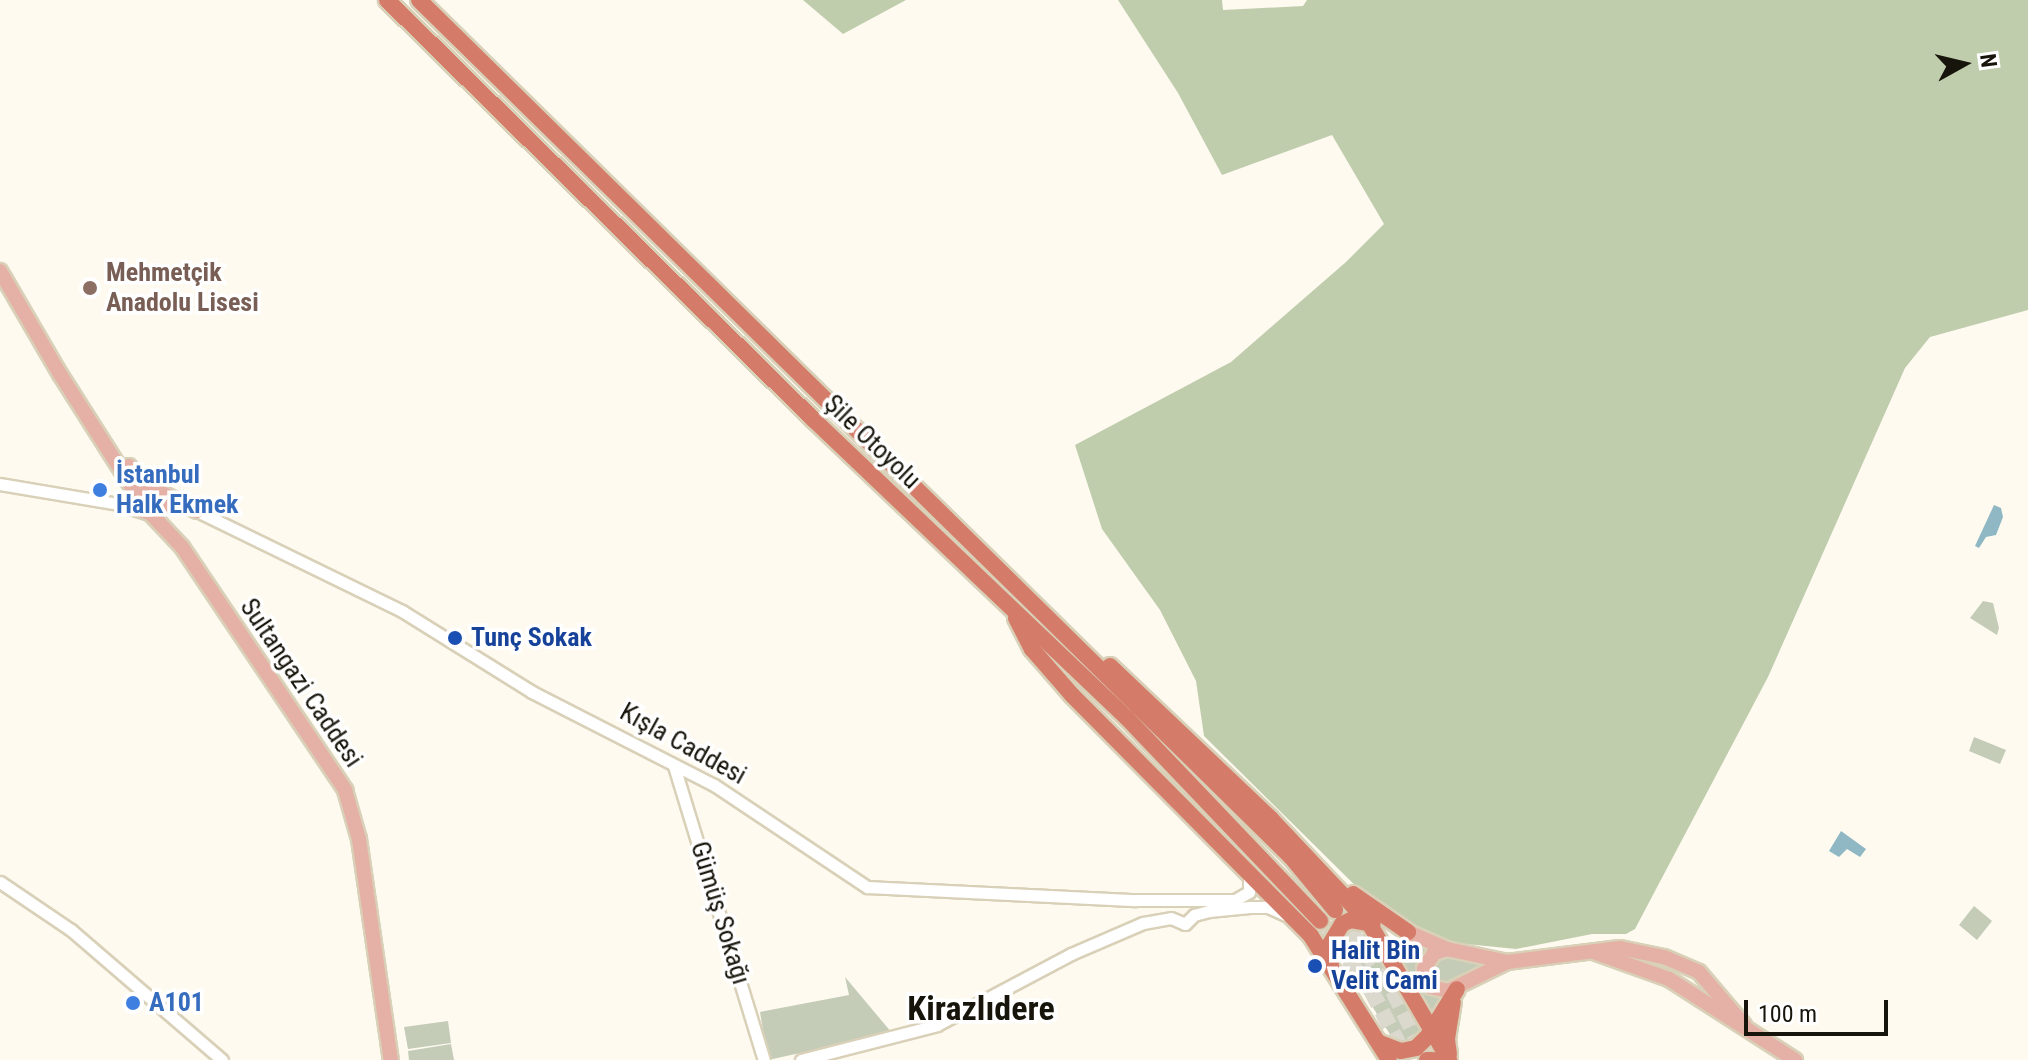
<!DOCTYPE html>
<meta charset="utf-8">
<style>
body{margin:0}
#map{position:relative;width:2028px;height:1060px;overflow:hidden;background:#fefaf0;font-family:"Roboto Condensed",sans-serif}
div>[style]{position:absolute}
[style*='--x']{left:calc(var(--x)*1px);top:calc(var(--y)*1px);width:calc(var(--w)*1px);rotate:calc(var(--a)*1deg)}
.green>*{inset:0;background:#c4ccb7}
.forest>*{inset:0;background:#c0cdad}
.water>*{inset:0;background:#90b8c4}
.highway-tunnel>*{height:16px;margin-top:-8px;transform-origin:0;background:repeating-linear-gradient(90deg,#dbd8ce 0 16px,transparent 0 24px)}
.roads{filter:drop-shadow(2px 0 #d9d0b8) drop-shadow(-2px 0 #d9d0b8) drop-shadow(0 2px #d9d0b8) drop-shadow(0 -2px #d9d0b8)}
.minor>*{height:11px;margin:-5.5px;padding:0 5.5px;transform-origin:5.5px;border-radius:5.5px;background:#fff}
.major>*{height:14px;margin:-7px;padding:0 7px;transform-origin:7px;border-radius:7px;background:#e5b0a5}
.highway>*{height:16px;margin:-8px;padding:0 8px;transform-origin:8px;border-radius:8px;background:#d47c69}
.dots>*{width:22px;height:22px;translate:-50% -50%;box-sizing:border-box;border:4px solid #fff;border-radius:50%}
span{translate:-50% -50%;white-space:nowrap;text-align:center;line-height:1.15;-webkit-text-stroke:7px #fff;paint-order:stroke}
.education-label{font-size:26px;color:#785e54;font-weight:700}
.left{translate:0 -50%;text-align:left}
.street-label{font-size:26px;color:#17140b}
.shop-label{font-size:26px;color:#366cbe;font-weight:700}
.transit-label{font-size:26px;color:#164399;font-weight:700}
.district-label{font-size:34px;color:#17140b;font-weight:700}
.north{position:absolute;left:1924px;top:24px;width:80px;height:80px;-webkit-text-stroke:6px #fff;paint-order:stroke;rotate:82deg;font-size:22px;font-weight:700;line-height:32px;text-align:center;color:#17140b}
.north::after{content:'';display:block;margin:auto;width:28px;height:36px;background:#17140b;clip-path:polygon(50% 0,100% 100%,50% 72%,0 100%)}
.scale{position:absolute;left:1744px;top:1000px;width:144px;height:36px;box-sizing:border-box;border:4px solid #17140b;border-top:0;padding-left:10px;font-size:24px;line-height:28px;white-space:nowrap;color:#17140b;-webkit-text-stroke:6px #fff;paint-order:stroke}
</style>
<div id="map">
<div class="green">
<i style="clip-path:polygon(1983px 601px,1993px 603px,1999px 628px,1997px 635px,1970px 618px)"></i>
<i style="clip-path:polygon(1974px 737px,2006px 750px,2000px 764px,1969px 751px)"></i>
<i style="clip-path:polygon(1974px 906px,1992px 921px,1977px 940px,1959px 925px)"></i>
<i style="clip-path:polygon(1351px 931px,1368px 936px,1426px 1025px,1419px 1039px,1404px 1044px,1393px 1039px,1340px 956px,1340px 943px,1344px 934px)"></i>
<i style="clip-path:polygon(1388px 939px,1430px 949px,1418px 964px,1418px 974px,1426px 990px,1446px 997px,1434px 1017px)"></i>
<i style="clip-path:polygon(1449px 956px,1484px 963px,1449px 986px,1438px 985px,1430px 978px,1430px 970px,1435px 961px)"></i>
<i style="clip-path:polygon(845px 977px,892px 1033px,768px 1060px,760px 1012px,849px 995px)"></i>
<i style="clip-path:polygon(448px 1021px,451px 1043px,408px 1049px,404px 1027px)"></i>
<i style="clip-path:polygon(451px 1044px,454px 1060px,409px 1060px,408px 1051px)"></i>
</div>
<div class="forest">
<i style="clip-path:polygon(803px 0,906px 0,843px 34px)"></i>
<i style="clip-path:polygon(1118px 0,1222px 0,1223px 10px,1303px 6px,1307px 0,2028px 0,2028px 310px,1930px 337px,1905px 368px,1768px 677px,1635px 929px,1626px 934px,1592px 934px,1516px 949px,1456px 943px,1379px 909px,1204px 736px,1196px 681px,1160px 610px,1102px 529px,1075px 445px,1231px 362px,1346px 262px,1384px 224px,1332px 135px,1222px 175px,1178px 93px)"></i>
</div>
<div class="water">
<i style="clip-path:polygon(1994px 505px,2001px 508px,2003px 517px,1996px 535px,1986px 537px,1979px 548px,1975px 546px)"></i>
<i style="clip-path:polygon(1841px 831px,1866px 849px,1860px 857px,1847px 849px,1839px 857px,1829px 851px)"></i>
</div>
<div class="highway-tunnel">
<i style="--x:1337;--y:912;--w:97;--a:54.7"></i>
<i style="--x:1393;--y:991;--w:77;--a:63.8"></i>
<i style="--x:1320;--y:921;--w:86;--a:53.5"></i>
<i style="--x:1371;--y:990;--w:79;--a:62.8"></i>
</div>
<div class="roads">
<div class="minor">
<i style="--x:0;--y:484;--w:126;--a:9.6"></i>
<i style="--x:197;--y:511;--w:228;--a:26"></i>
<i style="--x:402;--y:611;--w:153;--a:31.9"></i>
<i style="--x:532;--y:692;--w:204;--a:27.1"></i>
<i style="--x:714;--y:785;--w:184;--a:33.7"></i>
<i style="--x:867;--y:887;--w:269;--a:2.8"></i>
<i style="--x:1136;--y:900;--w:99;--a:0"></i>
<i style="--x:1235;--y:900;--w:16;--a:-30"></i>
<i style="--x:1249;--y:892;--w:19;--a:-90"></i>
<i style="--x:674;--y:766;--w:307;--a:73"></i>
<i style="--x:0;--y:882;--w:86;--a:34.1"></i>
<i style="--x:71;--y:930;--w:199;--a:40.7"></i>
<i style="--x:1171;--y:918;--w:15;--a:23"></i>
<i style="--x:1185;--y:924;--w:13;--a:-45"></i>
<i style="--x:1194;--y:915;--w:16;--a:-15"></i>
<i style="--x:1209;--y:911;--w:41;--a:-5.6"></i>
<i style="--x:1250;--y:907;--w:18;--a:0"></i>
<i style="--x:1268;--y:907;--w:20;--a:24"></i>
<i style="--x:801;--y:1060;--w:140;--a:-14.4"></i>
<i style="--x:937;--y:1025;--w:152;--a:-27.9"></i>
<i style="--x:1071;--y:954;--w:78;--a:-23.3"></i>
<i style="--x:1143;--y:923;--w:28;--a:-10"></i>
</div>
<div class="major">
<i style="--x:0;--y:271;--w:119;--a:59.8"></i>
<i style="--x:60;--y:374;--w:136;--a:57.6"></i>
<i style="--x:133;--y:489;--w:15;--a:42"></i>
<i style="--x:144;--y:499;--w:14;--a:73"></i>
<i style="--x:129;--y:466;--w:19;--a:55"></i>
<i style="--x:140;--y:482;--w:17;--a:33"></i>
<i style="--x:146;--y:495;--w:13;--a:-18"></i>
<i style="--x:158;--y:491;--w:44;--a:27.1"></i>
<i style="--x:124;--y:505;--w:31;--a:17"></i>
<i style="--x:154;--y:514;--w:13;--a:-32"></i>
<i style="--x:151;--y:514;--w:45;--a:46.8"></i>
<i style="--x:182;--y:547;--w:293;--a:56.1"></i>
<i style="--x:345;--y:790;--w:51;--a:74.1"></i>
<i style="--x:359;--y:839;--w:223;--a:81.8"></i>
<i style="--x:1408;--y:932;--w:43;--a:23.6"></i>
<i style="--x:1447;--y:949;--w:61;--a:12.2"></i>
<i style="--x:1447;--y:949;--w:14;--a:163"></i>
<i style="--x:1434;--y:953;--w:19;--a:122"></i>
<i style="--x:1424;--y:969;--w:11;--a:90"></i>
<i style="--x:1424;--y:980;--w:10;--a:45"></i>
<i style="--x:1431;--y:987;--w:17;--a:13"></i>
<i style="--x:1448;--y:991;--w:66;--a:-26.2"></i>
<i style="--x:1507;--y:962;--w:114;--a:-7.1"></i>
<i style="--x:1620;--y:948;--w:45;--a:11.6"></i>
<i style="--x:1664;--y:957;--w:38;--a:23"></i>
<i style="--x:1699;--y:972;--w:70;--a:49.7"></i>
<i style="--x:1596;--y:953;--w:77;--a:19.6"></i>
<i style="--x:1669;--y:979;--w:150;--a:32.7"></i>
</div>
<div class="highway">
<i style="--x:387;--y:0;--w:599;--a:44.53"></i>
<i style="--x:814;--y:420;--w:432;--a:43.6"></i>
<i style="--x:1127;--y:718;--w:280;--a:46.4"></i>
<i style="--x:419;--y:0;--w:1223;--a:44.5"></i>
<i style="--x:1291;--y:857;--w:69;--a:50.3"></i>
<i style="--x:1016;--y:618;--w:35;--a:63"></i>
<i style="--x:1032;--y:649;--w:61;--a:49"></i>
<i style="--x:1072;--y:695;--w:339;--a:45.2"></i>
<i style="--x:1311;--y:936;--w:146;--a:57.8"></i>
<i style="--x:1110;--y:666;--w:222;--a:43.5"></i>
<i style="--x:1271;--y:819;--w:143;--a:46.7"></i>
<i style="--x:1369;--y:923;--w:159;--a:59.7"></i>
<i style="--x:1353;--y:894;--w:67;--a:34.6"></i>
<i style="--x:1331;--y:963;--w:19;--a:-93"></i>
<i style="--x:1330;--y:944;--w:23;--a:-59"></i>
<i style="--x:1342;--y:924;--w:10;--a:-24"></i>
<i style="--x:1351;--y:920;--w:22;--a:10"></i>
<i style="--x:1380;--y:1043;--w:22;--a:21"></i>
<i style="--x:1401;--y:1051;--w:15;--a:-11"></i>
<i style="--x:1416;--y:1048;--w:17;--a:-45"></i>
<i style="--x:1428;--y:1036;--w:55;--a:-58.3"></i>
<i style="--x:1449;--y:1054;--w:15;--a:-98"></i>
<i style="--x:1447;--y:1039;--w:37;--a:-81"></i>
<i style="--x:1427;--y:1060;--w:6;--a:0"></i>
</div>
</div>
<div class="dots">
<i style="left:90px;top:288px;background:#8d6e63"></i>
<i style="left:100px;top:490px;background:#3f7fe0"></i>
<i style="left:455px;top:638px;background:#1a4fb4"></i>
<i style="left:1315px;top:966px;background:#1a4fb4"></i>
<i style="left:133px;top:1003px;background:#3f7fe0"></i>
</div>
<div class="education-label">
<span class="left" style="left:106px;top:288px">Mehmetçik<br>Anadolu Lisesi</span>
</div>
<div class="street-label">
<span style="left:872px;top:442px;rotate:44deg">Şile Otoyolu</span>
<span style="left:301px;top:683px;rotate:56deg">Sultangazi Caddesi</span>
<span style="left:683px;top:744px;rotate:29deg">Kışla Caddesi</span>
<span style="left:720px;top:913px;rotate:73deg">Gümüş Sokağı</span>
</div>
<div class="shop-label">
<span class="left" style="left:116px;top:490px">İstanbul<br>Halk Ekmek</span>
<span class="left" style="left:149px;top:1003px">A101</span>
</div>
<div class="transit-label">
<span class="left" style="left:471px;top:638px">Tunç Sokak</span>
<span class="left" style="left:1331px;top:966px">Halit Bin<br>Velit Cami</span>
</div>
<div class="district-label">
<span style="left:981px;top:1009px">Kirazlıdere</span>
</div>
<div class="north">N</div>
<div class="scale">100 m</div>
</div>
